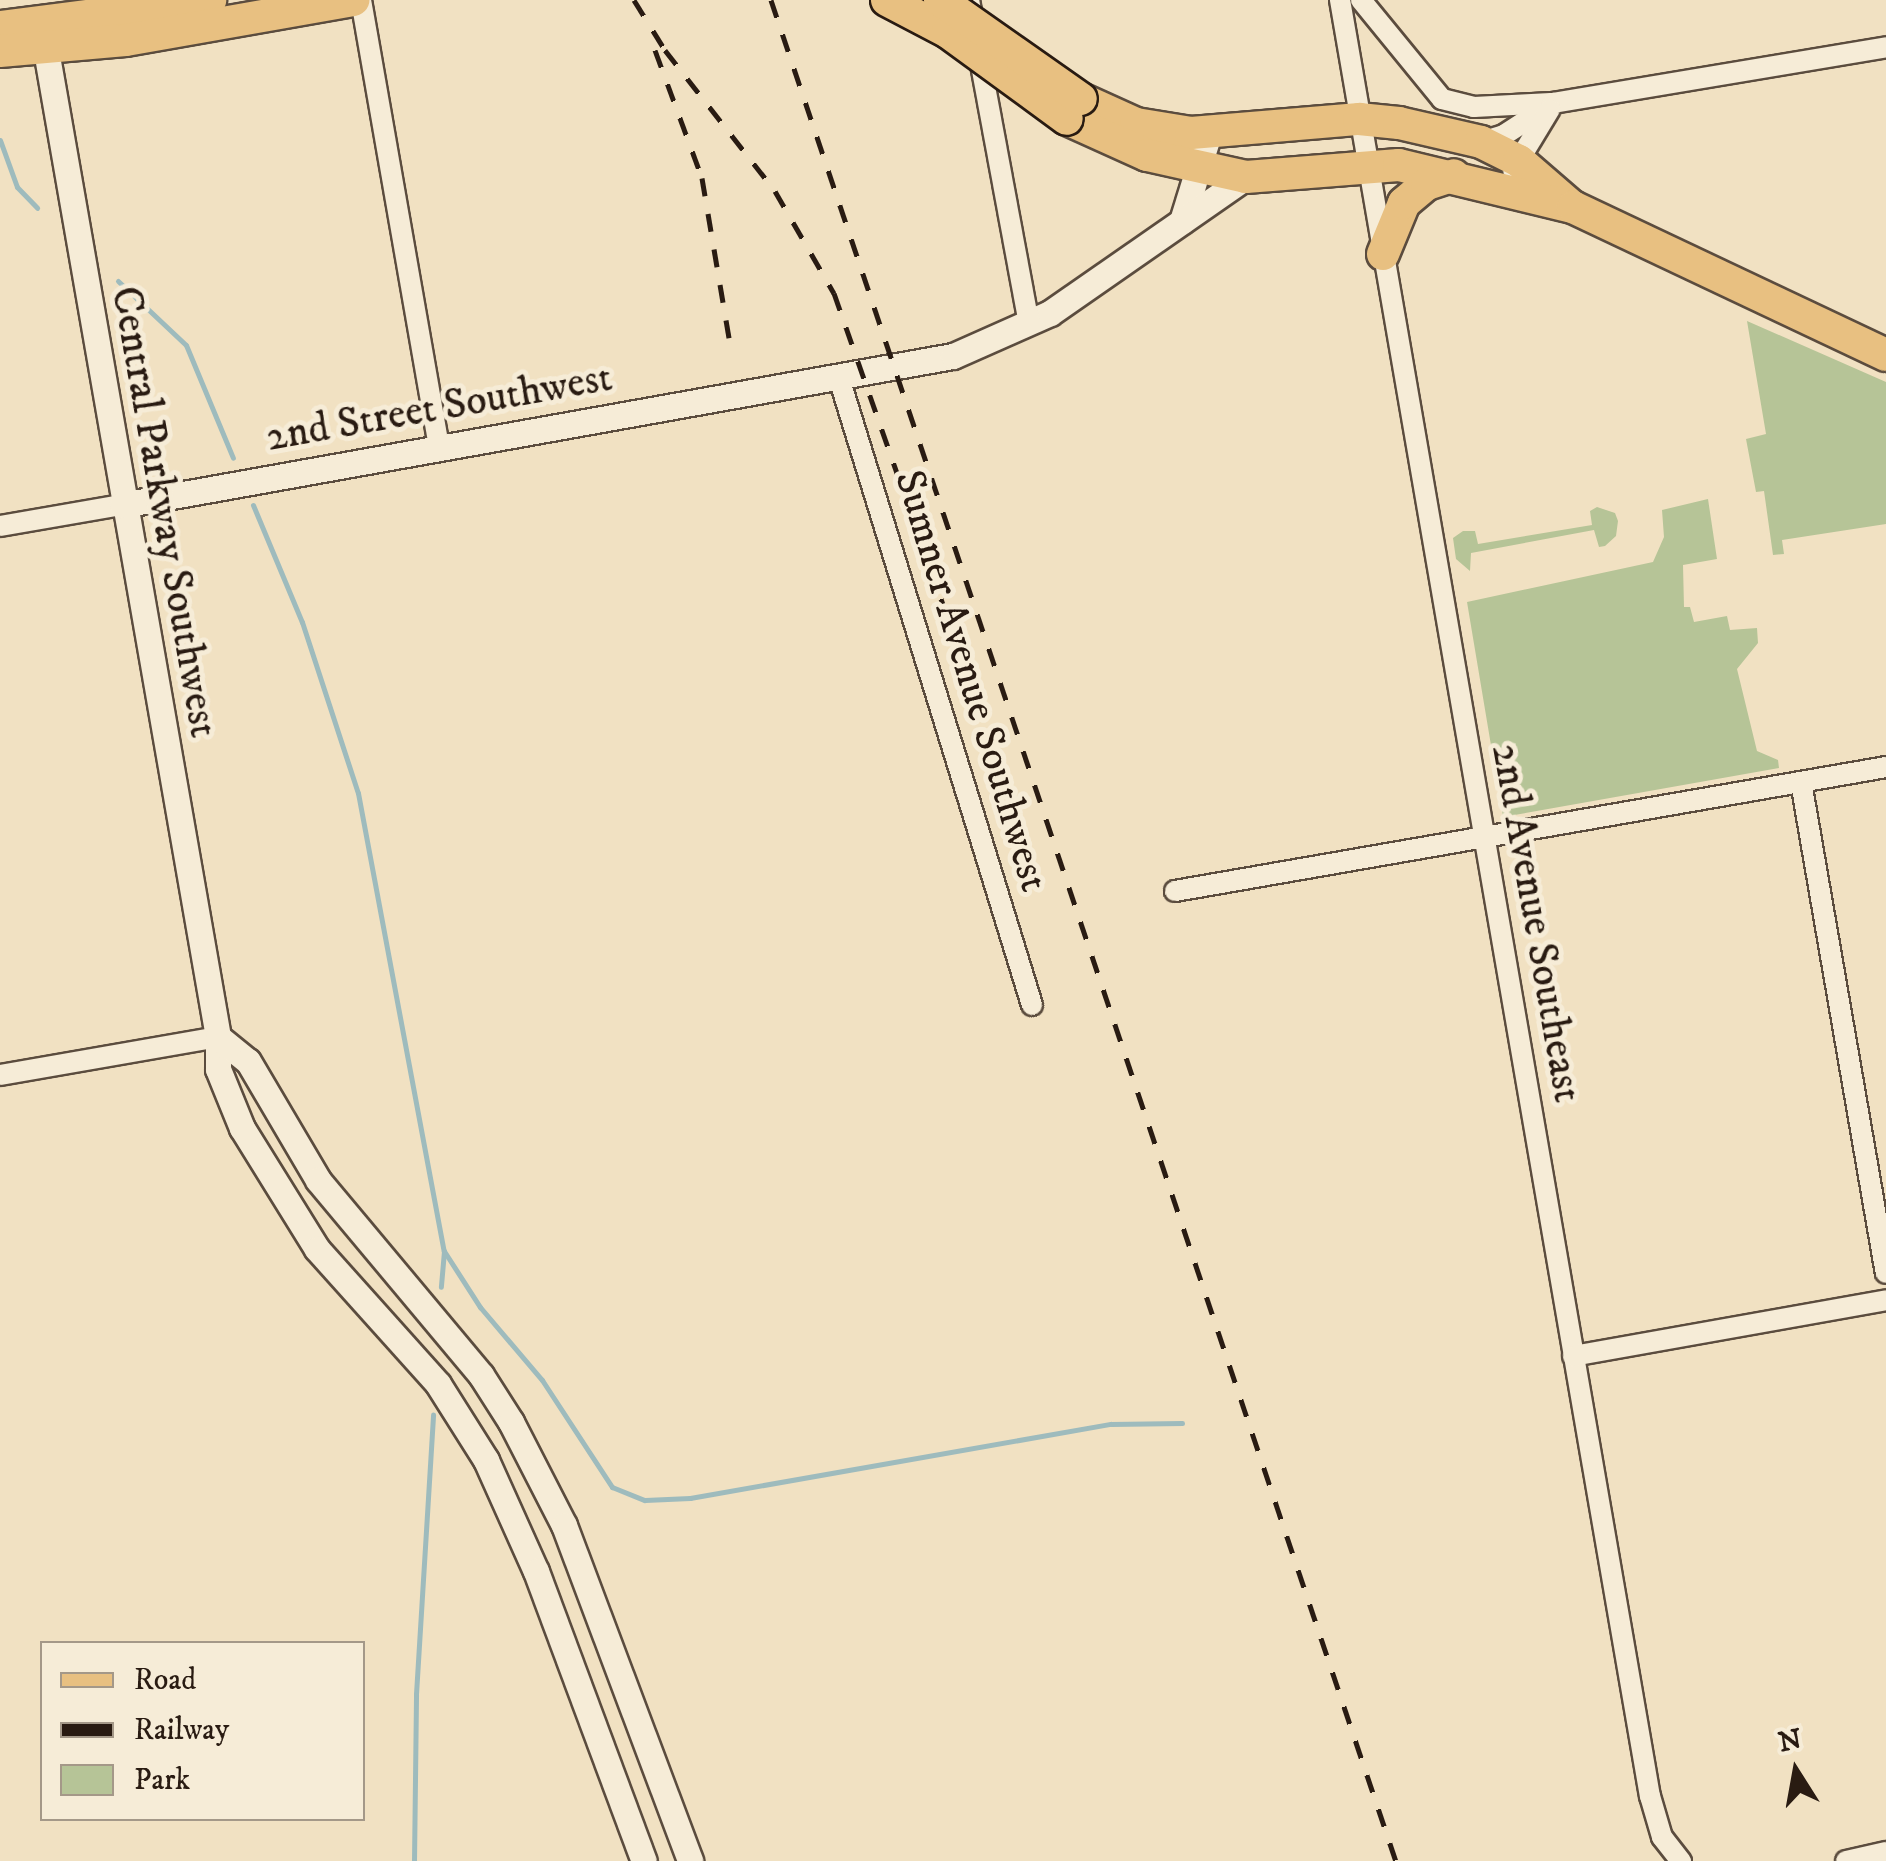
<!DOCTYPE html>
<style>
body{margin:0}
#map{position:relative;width:1886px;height:1861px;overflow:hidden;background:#f1e1c2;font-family:"IM FELL DW Pica",serif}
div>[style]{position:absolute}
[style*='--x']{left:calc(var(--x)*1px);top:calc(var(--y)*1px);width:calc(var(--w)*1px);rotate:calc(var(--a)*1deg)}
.green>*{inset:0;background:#b6c497}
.stream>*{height:5px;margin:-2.5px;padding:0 2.5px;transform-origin:2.5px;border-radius:2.5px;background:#9ebbbd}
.roads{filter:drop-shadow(2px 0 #5b4c3e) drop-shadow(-2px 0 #5b4c3e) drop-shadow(0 2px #5b4c3e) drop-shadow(0 -2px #5b4c3e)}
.minor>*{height:20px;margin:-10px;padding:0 10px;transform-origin:10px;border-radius:10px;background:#f6ecd7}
.tertiary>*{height:25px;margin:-12.5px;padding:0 12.5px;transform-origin:12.5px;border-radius:12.5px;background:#f6ecd7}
.primary>*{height:32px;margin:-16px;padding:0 16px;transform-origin:16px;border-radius:16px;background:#e8c081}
.rail>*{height:5px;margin-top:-2.5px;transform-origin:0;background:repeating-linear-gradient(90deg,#291b12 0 18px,transparent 0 36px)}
.bridges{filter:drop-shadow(2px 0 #291b12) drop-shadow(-2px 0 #291b12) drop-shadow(0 2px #291b12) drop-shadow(0 -2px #291b12)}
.primary-bridge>*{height:32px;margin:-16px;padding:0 16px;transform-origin:16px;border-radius:16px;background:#e8c081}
span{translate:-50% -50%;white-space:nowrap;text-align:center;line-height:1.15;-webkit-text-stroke:10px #f6ecd7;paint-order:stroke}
.street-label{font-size:42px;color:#291b12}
.legend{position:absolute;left:40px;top:1641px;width:325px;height:180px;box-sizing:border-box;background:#f6ecd7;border:2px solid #a49888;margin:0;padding:12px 18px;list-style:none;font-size:30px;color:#291b12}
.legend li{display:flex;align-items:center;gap:20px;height:50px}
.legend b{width:50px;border:2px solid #a49888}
.north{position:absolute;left:1746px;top:1721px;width:100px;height:100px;-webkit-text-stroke:8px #f6ecd7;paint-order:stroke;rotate:349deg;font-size:28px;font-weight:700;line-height:40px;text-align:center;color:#291b12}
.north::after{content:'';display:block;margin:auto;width:35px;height:45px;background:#291b12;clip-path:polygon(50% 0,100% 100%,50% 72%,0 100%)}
</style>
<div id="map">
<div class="green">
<i style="clip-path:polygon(1747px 321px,1886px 382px,1886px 524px,1782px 540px,1784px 554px,1773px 555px,1764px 491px,1756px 492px,1746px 439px,1766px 434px)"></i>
<i style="clip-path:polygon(1708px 499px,1717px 559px,1683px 565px,1684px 607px,1690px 607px,1694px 622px,1727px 616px,1730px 630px,1757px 628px,1758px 643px,1737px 669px,1757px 751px,1778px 760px,1779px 768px,1503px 817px,1467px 602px,1653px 562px,1664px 537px,1662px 510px)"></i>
<i style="clip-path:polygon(1597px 507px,1615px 513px,1618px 521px,1616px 536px,1605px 546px,1599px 547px,1594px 530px,1471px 553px,1470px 571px,1456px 559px,1453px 538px,1463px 531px,1475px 531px,1478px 544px,1592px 525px,1590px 511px)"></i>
</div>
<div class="stream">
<i style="--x:0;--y:140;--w:50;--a:70.1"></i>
<i style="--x:17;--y:187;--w:29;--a:46"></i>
<i style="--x:118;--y:281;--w:93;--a:43.3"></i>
<i style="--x:186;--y:345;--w:122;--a:67.4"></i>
<i style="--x:253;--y:505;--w:127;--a:67.3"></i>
<i style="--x:302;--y:622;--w:180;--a:71.9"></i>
<i style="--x:358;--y:793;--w:466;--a:79.4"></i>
<i style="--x:444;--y:1251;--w:36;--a:95"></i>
<i style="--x:444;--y:1251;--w:67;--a:57.3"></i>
<i style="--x:480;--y:1307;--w:96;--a:49.7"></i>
<i style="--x:542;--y:1380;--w:128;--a:56.8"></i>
<i style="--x:612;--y:1487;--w:35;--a:22"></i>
<i style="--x:645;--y:1500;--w:45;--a:-2.5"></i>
<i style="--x:690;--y:1498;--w:427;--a:-10"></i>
<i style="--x:1111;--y:1424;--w:71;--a:-0.8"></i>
<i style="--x:414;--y:1861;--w:167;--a:-89.3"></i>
<i style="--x:416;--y:1694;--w:280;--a:-86.5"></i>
</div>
<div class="roads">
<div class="minor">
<i style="--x:361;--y:0;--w:455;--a:80.1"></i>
<i style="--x:969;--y:0;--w:330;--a:79.5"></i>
<i style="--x:1340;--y:0;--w:1823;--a:80.21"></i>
<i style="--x:1650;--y:1796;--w:43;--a:73.7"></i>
<i style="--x:1662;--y:1837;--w:31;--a:52"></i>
<i style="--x:1361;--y:0;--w:128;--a:50.7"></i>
<i style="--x:1442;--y:99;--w:33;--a:14"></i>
<i style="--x:1474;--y:107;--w:77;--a:-3"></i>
<i style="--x:1481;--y:142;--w:24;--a:-17"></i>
<i style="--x:1504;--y:135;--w:59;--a:-33.1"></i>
<i style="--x:1553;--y:103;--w:338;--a:-9.5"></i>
<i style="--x:1513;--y:170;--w:71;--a:-58.8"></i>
<i style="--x:839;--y:378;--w:656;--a:72.89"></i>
<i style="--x:0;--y:526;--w:124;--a:-9.8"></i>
<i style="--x:1801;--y:782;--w:498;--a:80.2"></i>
<i style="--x:1175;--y:891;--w:722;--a:-9.89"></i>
<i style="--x:0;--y:1075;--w:221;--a:-9.9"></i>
<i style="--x:1573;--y:1356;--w:318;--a:-10.1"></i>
<i style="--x:1846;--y:1861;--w:41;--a:-12.7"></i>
</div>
<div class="tertiary">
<i style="--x:43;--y:33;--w:1019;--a:80.11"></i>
<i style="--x:218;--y:1037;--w:32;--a:90"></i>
<i style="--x:218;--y:1069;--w:64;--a:67.9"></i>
<i style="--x:242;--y:1128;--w:142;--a:58.2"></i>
<i style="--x:317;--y:1249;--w:181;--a:48.1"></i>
<i style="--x:438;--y:1384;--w:90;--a:57.7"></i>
<i style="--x:486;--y:1460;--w:122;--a:65.8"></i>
<i style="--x:536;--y:1571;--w:309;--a:69.6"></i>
<i style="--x:1182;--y:221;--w:92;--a:-72.9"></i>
<i style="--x:122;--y:505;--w:844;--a:-10.17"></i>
<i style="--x:953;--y:356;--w:106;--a:-23.9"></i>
<i style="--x:1050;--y:313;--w:239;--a:-34.8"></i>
<i style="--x:218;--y:1037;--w:38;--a:39"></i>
<i style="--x:248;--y:1061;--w:138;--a:59.5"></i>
<i style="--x:318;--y:1180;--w:254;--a:50.1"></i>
<i style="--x:481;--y:1375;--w:56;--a:57.4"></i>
<i style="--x:511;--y:1422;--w:116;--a:62.8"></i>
<i style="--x:564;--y:1525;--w:359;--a:69.4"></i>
</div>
<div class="primary">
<i style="--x:0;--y:27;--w:212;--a:-7.3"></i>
<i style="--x:0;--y:51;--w:126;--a:-5"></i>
<i style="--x:126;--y:40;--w:231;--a:-10"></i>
<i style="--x:1081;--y:99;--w:60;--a:24.4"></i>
<i style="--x:1136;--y:124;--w:56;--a:9.3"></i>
<i style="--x:1191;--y:133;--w:169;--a:-4.8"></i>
<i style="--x:1359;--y:119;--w:40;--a:5.7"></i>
<i style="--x:1399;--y:123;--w:84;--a:13"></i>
<i style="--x:1481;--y:142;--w:42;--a:26.6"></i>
<i style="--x:1519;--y:161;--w:66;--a:40.7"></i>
<i style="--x:1067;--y:119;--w:88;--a:24.2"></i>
<i style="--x:1147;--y:155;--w:101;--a:12.5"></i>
<i style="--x:1246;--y:177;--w:153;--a:-4.5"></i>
<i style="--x:1399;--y:165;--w:179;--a:13.6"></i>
<i style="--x:1573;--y:207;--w:346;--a:25.3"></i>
<i style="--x:1383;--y:254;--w:55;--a:-67.6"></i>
<i style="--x:1404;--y:203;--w:30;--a:-40"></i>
<i style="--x:1427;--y:184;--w:28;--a:-18"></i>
</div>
</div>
<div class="rail">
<i style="--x:634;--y:0;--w:59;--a:58.2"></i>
<i style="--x:665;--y:50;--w:179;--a:52"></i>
<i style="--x:775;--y:191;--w:118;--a:60"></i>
<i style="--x:834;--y:293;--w:330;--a:70.7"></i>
<i style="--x:771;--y:0;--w:1963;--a:71.44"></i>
<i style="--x:655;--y:50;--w:136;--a:69.8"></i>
<i style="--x:702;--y:178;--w:180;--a:80.4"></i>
</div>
<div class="bridges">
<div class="primary-bridge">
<i style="--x:887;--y:0;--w:69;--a:27.7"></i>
<i style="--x:948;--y:32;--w:147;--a:36.2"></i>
<i style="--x:940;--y:0;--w:172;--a:35.1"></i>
</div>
</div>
<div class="street-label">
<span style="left:439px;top:408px;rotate:-10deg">2nd Street Southwest</span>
<span style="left:164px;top:512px;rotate:80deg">Central Parkway Southwest</span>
<span style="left:971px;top:681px;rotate:73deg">Sumner Avenue Southwest</span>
<span style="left:1536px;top:923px;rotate:80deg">2nd Avenue Southeast</span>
</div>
<ul class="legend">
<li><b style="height:12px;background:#e8c081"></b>Road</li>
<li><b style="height:12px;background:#291b12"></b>Railway</li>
<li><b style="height:28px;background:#b6c497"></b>Park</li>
</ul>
<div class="north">N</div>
</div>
